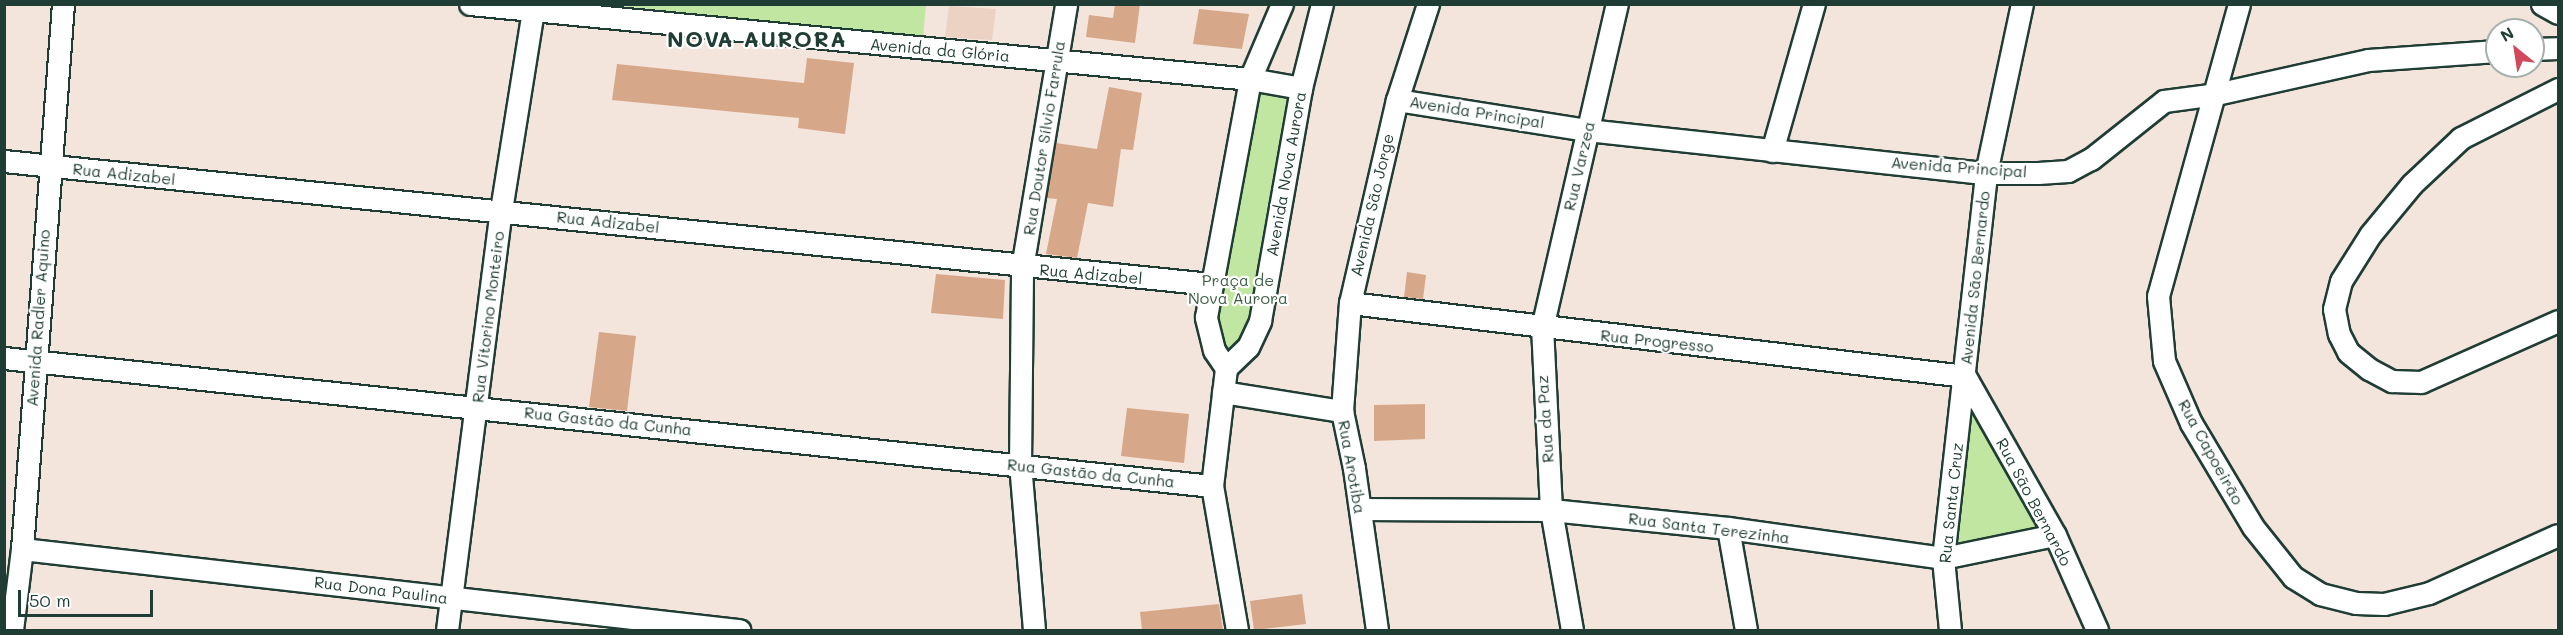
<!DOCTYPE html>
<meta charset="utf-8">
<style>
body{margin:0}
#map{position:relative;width:2563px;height:635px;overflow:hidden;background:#f3e5dc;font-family:Mali,sans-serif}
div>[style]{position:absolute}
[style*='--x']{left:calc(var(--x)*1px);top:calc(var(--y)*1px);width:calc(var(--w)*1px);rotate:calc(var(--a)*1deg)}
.built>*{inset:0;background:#ebd2c3}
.green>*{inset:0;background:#c0e6a1}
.building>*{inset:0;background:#d7a789}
.roads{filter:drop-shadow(2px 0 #1f3d34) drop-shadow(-2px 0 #1f3d34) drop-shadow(0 2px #1f3d34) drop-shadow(0 -2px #1f3d34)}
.minor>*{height:21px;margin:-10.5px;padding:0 10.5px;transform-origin:10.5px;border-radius:10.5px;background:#fff}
span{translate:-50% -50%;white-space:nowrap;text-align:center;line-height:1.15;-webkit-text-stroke:4.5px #fff;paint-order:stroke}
.street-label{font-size:16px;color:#1f3d34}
.park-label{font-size:16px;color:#3f5f4a}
.district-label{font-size:22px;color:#1f3d34;font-weight:700;letter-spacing:1.5px}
.frame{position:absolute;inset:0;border:6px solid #1f3d34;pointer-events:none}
.north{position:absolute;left:2485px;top:18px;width:60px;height:60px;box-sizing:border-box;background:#fff;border:2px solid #a5b1ae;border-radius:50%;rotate:330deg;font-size:16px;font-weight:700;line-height:24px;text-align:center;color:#1f3d34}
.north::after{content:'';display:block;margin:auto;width:21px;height:27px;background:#d1495b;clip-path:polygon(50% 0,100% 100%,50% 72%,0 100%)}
.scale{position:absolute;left:18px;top:590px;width:135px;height:27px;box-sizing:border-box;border:3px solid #1f3d34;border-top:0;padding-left:8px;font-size:18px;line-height:21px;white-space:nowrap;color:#1f3d34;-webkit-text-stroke:4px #fff;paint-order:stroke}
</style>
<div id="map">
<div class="built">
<i style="clip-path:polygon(949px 6px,996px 9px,992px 40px,945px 37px)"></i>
</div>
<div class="green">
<i style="clip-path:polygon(602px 4px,926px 5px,923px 37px)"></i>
<i style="clip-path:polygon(1250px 79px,1301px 88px,1264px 303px,1226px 368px,1207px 334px)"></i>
<i style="clip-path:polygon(1965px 376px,2055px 535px,1943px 558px)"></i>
</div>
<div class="building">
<i style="clip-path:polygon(1115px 4px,1140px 4px,1135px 43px,1086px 37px,1089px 15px,1113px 18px)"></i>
<i style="clip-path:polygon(1199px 9px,1249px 14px,1242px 49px,1193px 44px)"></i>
<i style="clip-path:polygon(807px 58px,854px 63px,845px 134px,798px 128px,799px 118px,612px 100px,617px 64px,804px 83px)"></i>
<i style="clip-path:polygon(1109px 87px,1142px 93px,1133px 150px,1121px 149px,1113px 207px,1088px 203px,1077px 258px,1046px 254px,1057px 199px,1047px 198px,1056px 143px,1097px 149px)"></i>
<i style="clip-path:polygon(1407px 272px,1426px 275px,1423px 299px,1404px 297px)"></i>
<i style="clip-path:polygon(936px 274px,1005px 280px,1003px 319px,931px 313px)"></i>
<i style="clip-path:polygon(599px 332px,636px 336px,627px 411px,589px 407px)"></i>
<i style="clip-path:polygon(1425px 404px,1425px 439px,1374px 441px,1374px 405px)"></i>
<i style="clip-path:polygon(1127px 408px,1189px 414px,1184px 463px,1121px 456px)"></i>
<i style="clip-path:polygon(1302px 594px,1306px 624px,1254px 630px,1250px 601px)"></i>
<i style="clip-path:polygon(1219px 604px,1223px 630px,1142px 630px,1140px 612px)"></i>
</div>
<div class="roads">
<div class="minor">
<i style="--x:470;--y:4;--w:784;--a:5.49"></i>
<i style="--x:1250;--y:79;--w:52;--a:10"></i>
<i style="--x:2239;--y:4;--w:303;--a:105.5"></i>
<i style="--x:2158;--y:296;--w:65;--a:84.7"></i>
<i style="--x:2164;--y:361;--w:68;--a:66.5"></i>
<i style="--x:2191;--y:423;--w:121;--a:59.2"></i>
<i style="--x:2253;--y:527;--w:64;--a:51.3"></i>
<i style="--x:2293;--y:577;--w:32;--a:32"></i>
<i style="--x:2320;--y:594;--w:37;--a:14"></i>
<i style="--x:2356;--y:603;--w:28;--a:2"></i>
<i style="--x:2384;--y:604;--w:46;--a:-13.7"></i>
<i style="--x:2429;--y:593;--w:141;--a:-24.2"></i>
<i style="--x:2542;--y:4;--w:18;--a:29"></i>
<i style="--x:2533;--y:49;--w:25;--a:-2"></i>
<i style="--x:2558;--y:89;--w:109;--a:153.2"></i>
<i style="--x:2461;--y:138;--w:67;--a:136.8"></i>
<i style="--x:2412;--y:184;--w:66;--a:129.5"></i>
<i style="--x:2370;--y:235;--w:54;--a:122.2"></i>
<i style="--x:2341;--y:281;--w:29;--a:104"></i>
<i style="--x:2334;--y:309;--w:25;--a:79"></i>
<i style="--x:2339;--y:334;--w:20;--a:63"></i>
<i style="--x:2348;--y:352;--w:27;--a:39"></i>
<i style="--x:2369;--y:369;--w:26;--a:28"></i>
<i style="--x:2392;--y:381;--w:29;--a:2"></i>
<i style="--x:2421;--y:382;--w:150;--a:-24"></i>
<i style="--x:1397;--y:100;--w:192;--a:9"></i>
<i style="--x:1587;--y:130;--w:401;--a:6.2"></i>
<i style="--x:1986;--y:173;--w:52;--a:0"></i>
<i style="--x:2038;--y:173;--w:30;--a:-4"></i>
<i style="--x:2068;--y:171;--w:26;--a:-28"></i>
<i style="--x:2091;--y:159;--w:93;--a:-38.5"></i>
<i style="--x:2164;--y:101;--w:52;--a:-7.7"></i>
<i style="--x:2216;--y:94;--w:156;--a:-12.6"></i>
<i style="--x:2368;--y:60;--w:129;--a:-4"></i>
<i style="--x:1772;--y:151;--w:153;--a:-74.1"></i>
<i style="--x:4;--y:161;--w:1212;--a:5.82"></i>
<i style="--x:1350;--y:303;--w:619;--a:6.77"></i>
<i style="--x:4;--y:358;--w:1215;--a:6.05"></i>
<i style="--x:1226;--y:368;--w:30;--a:-44"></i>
<i style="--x:1248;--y:347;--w:29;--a:-65"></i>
<i style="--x:1260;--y:321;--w:237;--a:-80"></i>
<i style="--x:1301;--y:88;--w:87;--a:-76"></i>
<i style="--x:1965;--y:376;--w:183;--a:60.5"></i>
<i style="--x:2055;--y:535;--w:104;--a:66.1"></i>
<i style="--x:1223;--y:392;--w:121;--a:9.1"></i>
<i style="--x:1360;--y:509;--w:191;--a:0.3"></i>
<i style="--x:1551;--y:510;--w:178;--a:5.8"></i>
<i style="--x:1728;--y:528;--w:217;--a:7.9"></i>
<i style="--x:1943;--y:558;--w:114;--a:-11.6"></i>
<i style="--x:1728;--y:528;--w:104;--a:80"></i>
<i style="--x:22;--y:549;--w:722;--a:6.45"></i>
<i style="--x:12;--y:630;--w:82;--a:-83"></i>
<i style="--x:22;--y:549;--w:547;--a:-85.7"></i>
<i style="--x:447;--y:630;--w:423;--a:-82.7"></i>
<i style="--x:501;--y:210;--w:209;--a:-80.9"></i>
<i style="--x:1034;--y:630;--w:166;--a:-94.8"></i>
<i style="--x:1020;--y:465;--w:197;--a:-89.4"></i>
<i style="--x:1022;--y:268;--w:268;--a:-80.5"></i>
<i style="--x:1237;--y:630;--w:146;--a:-99.8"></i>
<i style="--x:1212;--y:486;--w:119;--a:-83.2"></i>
<i style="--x:1226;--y:368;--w:22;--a:-124"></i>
<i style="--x:1214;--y:350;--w:34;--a:-104"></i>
<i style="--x:1206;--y:317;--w:242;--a:-79.5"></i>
<i style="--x:1250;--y:79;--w:82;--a:-66.9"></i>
<i style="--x:1377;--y:630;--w:164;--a:-98.1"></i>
<i style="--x:1354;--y:468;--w:58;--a:-101.9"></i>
<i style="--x:1342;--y:411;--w:108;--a:-85.8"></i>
<i style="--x:1350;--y:303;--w:208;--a:-77"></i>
<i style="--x:1397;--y:100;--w:101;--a:-72.1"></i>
<i style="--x:1572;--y:630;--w:122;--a:-99.9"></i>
<i style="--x:1551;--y:510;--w:182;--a:-92.8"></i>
<i style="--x:1542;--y:328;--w:333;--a:-77"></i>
<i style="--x:1950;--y:630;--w:72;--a:-95.6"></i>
<i style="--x:1943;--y:558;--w:387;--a:-83.6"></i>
<i style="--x:1986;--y:173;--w:173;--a:-78"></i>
</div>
</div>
<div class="street-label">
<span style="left:940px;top:50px;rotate:5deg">Avenida da Glória</span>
<span style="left:1477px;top:112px;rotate:9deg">Avenida Principal</span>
<span style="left:1044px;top:138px;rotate:-81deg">Rua Doutor Sílvio Farrula</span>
<span style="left:1579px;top:166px;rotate:-77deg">Rua Varzea</span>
<span style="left:1959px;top:167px;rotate:4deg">Avenida Principal</span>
<span style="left:124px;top:174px;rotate:6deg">Rua Adizabel</span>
<span style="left:1286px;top:174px;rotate:-80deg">Avenida Nova Aurora</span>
<span style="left:1372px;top:205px;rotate:-77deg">Avenida São Jorge</span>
<span style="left:608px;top:222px;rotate:6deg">Rua Adizabel</span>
<span style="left:1091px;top:274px;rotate:5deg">Rua Adizabel</span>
<span style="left:1975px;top:278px;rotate:-84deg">Avenida São Bernardo</span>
<span style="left:488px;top:317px;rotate:-83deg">Rua Vitorino Monteiro</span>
<span style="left:38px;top:318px;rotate:-86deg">Avenida Radler Aquino</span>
<span style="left:1657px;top:341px;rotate:6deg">Rua Progresso</span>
<span style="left:1545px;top:419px;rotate:-94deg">Rua da Paz</span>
<span style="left:608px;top:421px;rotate:6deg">Rua Gastão da Cunha</span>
<span style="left:2211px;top:452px;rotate:61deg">Rua Capoeirão</span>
<span style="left:1352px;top:467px;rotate:80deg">Rua Arotiba</span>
<span style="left:1091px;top:473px;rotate:6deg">Rua Gastão da Cunha</span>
<span style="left:2034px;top:502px;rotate:62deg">Rua São Bernardo</span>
<span style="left:1951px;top:503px;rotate:-84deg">Rua Santa Cruz</span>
<span style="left:1709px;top:528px;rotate:7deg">Rua Santa Terezinha</span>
<span style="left:381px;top:590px;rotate:7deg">Rua Dona Paulina</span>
</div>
<div class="park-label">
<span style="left:1238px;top:289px">Praça de<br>Nova Aurora</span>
</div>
<div class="district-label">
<span style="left:757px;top:39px">NOVA AURORA</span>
</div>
<div class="frame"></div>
<div class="north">N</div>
<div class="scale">50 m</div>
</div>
